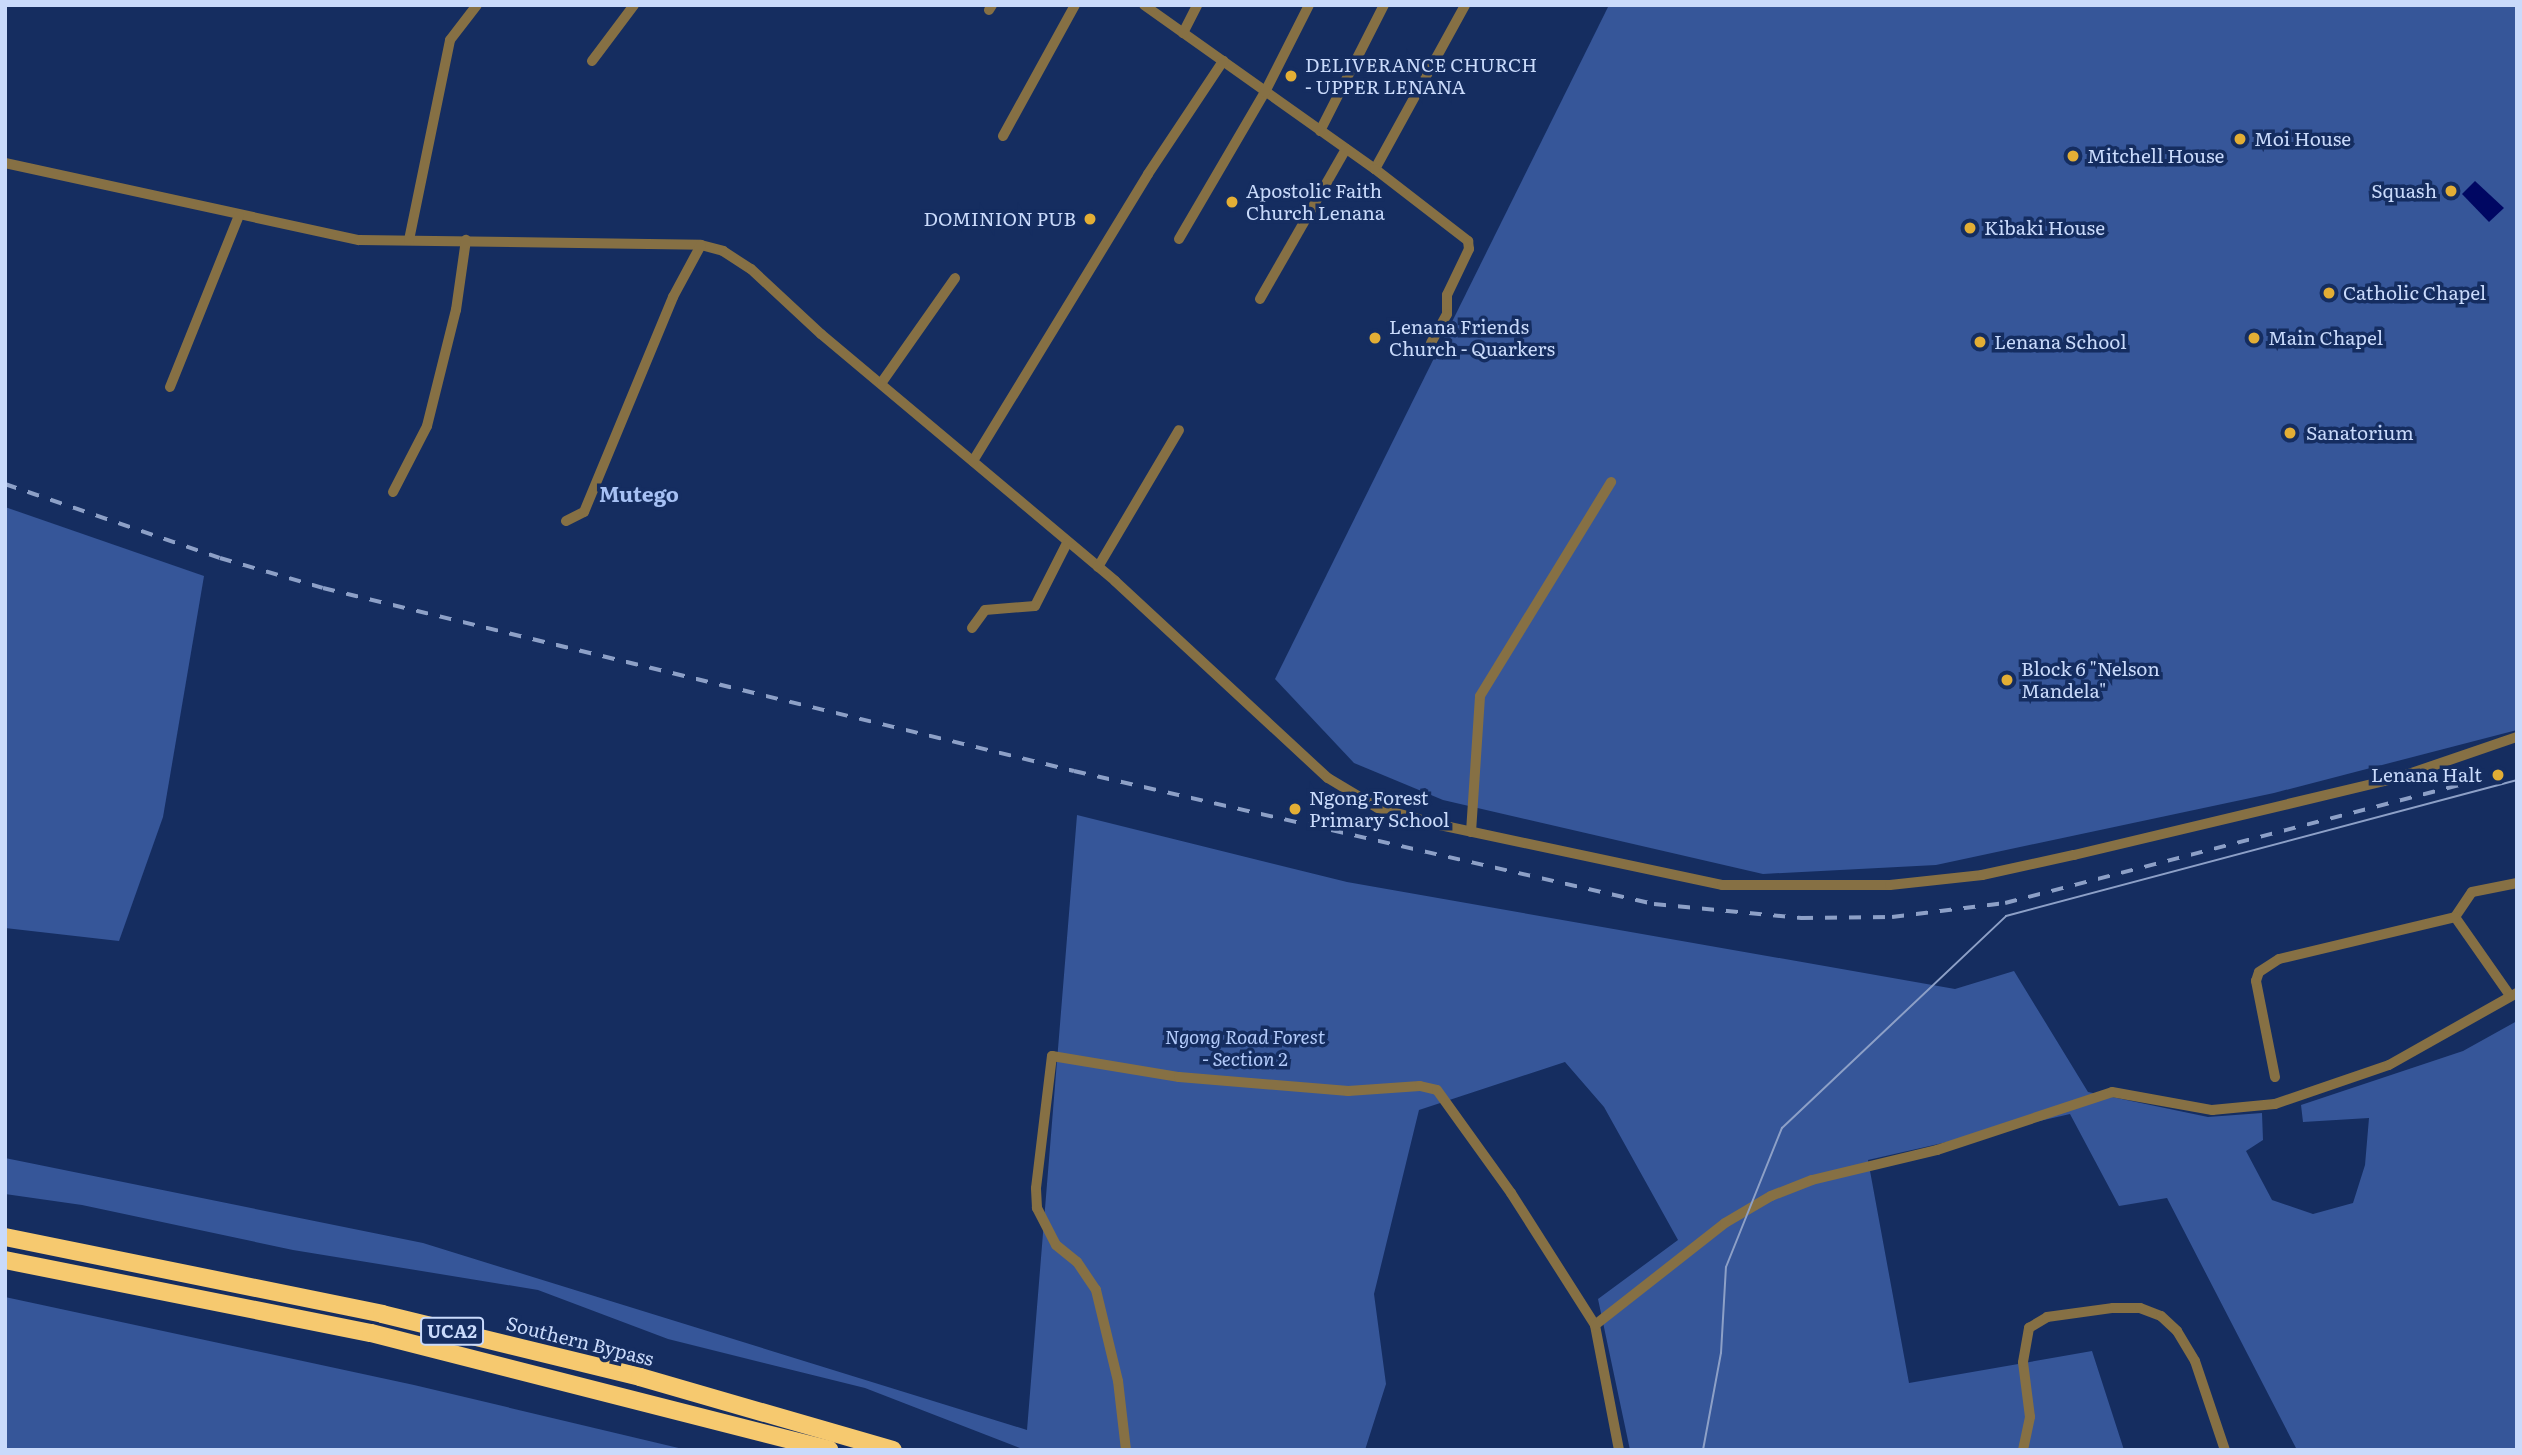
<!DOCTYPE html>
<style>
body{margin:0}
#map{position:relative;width:2522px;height:1455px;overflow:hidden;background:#152d60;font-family:Literata,serif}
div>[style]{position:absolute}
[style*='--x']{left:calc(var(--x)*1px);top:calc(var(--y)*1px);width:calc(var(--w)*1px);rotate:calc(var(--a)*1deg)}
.green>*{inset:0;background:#365699}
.water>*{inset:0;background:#000762}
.street>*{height:10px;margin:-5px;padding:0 5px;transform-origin:5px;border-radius:5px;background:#867044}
.highway>*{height:18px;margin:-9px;padding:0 9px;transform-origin:9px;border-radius:9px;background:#f6c96f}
.tram>*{height:2px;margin:-1px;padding:0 1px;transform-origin:1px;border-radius:1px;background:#8da0c7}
.rail>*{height:3.5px;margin-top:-1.75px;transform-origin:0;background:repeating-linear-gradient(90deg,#8da0c7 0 12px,transparent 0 24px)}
.dots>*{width:19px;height:19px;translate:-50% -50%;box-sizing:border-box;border:4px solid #152d60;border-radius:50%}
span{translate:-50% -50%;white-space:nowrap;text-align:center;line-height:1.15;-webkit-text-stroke:7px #152d60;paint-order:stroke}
.shield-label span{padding:2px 5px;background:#152d60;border:2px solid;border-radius:5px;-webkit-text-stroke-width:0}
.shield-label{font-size:18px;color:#c9dafb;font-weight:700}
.poi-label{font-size:19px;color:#c9dafb}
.left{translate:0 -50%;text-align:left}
.right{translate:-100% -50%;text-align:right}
.park-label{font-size:19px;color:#b3cbfb;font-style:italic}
.street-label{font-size:19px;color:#c9dafb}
.neighbourhood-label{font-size:21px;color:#a6c0f3;font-weight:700}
.frame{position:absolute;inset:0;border:7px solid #c9dafb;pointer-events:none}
</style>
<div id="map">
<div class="green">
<i style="clip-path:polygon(1609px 5px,2517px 5px,2517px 730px,2274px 793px,1936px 865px,1763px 874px,1443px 800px,1354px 763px,1275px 679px)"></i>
<i style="clip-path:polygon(5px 507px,204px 576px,163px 817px,119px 941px,5px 928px)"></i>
<i style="clip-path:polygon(1077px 815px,1347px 882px,1955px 989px,2014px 971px,2088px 1092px,2208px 1117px,2262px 1113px,2263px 1140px,2246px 1151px,2272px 1200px,2313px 1214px,2353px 1203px,2365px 1165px,2369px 1118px,2303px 1122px,2301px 1105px,2463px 1051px,2517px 1021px,2517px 1450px,2297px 1450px,2167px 1198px,2119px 1206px,2070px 1114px,1868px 1160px,1909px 1383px,2092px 1351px,2124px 1450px,1630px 1450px,1598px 1299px,1678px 1240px,1604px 1107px,1565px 1062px,1419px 1110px,1374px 1294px,1386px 1384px,1365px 1450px,1025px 1450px,865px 1388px,668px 1339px,538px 1290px,293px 1250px,82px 1205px,5px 1194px,5px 1158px,423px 1243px,1027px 1430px)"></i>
<i style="clip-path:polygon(5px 1297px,414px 1385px,687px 1450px,5px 1450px)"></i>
</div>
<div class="water">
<i style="clip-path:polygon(2475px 181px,2504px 208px,2489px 222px,2462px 194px)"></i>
</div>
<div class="street">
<i style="--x:1144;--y:5;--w:283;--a:35.4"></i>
<i style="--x:1375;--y:169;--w:187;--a:-61.2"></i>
<i style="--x:989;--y:10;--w:6;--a:-59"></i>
<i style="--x:1183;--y:33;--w:31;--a:-63"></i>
<i style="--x:592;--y:61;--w:70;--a:-53.1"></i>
<i style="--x:1320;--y:131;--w:141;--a:-63.1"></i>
<i style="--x:1003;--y:136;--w:149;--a:-61.2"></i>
<i style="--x:5;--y:163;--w:362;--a:12.3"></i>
<i style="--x:359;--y:240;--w:342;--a:0.8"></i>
<i style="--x:701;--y:245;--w:23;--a:15"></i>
<i style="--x:723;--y:251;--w:33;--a:33"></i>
<i style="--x:751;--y:269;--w:96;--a:42.9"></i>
<i style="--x:821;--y:334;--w:384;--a:40"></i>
<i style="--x:1115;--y:581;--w:290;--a:42.8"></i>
<i style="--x:1328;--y:778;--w:58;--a:31"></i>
<i style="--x:1378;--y:808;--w:64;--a:15.3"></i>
<i style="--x:1440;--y:825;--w:288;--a:12"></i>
<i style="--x:1722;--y:885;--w:168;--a:0"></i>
<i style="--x:1890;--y:885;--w:93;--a:-6.2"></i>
<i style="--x:1982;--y:875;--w:94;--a:-12.3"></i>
<i style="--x:2074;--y:855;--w:329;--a:-13.4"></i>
<i style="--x:2394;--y:779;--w:130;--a:-18.9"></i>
<i style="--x:1375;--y:169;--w:118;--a:37.7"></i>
<i style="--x:1468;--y:241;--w:8;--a:83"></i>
<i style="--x:1469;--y:249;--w:51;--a:115.6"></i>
<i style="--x:1447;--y:295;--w:19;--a:90"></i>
<i style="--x:1447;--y:314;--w:33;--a:119"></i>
<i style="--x:1179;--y:239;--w:170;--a:-59.7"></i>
<i style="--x:1265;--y:92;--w:97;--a:-63.2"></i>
<i style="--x:409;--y:240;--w:204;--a:-78.4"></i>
<i style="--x:450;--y:40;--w:44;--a:-52.4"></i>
<i style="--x:1260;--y:299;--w:173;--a:-60.2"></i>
<i style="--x:882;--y:382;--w:127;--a:-54.9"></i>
<i style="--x:170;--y:387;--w:185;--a:-68.1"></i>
<i style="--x:973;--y:461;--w:336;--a:-58.6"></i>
<i style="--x:1148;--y:174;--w:136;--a:-56.4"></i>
<i style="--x:393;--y:492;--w:74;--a:-62.7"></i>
<i style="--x:427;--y:426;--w:120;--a:-76"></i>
<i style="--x:456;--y:310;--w:71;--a:-81.9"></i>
<i style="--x:566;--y:521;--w:20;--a:-27"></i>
<i style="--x:584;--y:512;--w:233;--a:-67.5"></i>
<i style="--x:673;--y:297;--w:59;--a:-61.7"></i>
<i style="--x:1098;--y:567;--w:159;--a:-59.4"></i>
<i style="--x:972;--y:628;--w:22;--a:-54"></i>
<i style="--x:985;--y:610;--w:50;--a:-4.6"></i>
<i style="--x:1035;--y:606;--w:71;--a:-63.1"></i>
<i style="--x:1471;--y:832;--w:136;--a:-86.2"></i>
<i style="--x:1480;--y:696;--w:251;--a:-58.5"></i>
<i style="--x:2455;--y:917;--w:30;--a:-56"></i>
<i style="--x:2472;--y:892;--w:46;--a:-11.3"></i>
<i style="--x:2275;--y:1077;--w:98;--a:-101.2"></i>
<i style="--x:2256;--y:981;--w:9;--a:-72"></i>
<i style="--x:2259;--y:972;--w:24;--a:-33"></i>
<i style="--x:2279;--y:959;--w:181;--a:-13.4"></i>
<i style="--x:2455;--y:917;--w:94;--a:55"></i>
<i style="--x:1126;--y:1450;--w:69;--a:-96.6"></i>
<i style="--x:1118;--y:1381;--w:94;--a:-103.6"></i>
<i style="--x:1096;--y:1290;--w:34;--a:-124"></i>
<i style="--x:1077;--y:1262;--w:27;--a:-141"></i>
<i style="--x:1056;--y:1245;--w:42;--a:-117.2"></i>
<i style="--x:1037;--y:1208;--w:20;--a:-93"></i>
<i style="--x:1036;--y:1188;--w:133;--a:-83.1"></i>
<i style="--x:1052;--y:1056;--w:129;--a:9.4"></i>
<i style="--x:1179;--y:1077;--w:170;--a:4.7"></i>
<i style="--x:1348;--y:1091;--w:72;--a:-4"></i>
<i style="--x:1420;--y:1086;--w:17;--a:13"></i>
<i style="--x:1437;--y:1090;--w:127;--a:54.3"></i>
<i style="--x:1511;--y:1193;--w:156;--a:57.5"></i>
<i style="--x:1619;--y:1450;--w:127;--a:-100.9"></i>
<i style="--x:1595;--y:1325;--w:165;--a:-38.1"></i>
<i style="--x:1725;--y:1223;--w:53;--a:-30.4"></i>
<i style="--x:1771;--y:1196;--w:44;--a:-21.3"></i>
<i style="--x:1812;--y:1180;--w:129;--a:-13.5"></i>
<i style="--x:1937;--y:1150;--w:184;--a:-18.3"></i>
<i style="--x:2112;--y:1092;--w:102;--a:10.2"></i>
<i style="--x:2212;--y:1110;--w:63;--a:-5.4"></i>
<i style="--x:2275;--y:1104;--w:120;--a:-18.9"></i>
<i style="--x:2389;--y:1065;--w:147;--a:-29.4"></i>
<i style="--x:2023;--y:1450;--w:34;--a:-78"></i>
<i style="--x:2030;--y:1417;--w:55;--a:-97.3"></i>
<i style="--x:2023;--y:1362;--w:35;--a:-80"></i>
<i style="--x:2029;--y:1328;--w:21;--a:-31"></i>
<i style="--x:2047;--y:1317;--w:67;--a:-7.8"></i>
<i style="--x:2113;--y:1308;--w:27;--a:0"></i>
<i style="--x:2140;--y:1308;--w:22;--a:21"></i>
<i style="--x:2161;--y:1316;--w:22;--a:43"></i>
<i style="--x:2177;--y:1331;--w:35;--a:59"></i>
<i style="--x:2195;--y:1361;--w:94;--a:71.4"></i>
</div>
<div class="highway">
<i style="--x:5;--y:1237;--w:385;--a:11.5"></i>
<i style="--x:382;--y:1314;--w:266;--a:13.7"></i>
<i style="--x:640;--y:1377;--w:263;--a:16.1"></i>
<i style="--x:5;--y:1260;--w:373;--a:11.3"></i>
<i style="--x:371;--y:1333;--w:473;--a:14.3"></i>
</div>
<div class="tram">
<i style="--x:1703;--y:1450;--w:99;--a:-79.5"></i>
<i style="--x:1721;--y:1353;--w:86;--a:-86.7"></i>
<i style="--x:1726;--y:1267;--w:150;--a:-68.1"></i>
<i style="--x:1782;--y:1128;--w:308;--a:-43.4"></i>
<i style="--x:2006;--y:916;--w:529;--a:-14.9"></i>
</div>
<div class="rail">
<i style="--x:5;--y:484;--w:227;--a:19"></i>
<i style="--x:220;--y:558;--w:107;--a:16.2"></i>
<i style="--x:323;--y:588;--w:773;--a:13.69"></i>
<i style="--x:1074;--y:771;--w:595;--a:12.92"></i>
<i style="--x:1654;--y:904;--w:148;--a:5.4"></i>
<i style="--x:1801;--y:918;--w:91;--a:-0.6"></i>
<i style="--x:1892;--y:917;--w:114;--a:-7.1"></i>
<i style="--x:2005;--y:903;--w:529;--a:-14.56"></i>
</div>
<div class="dots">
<i style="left:1291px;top:76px;background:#e3ae35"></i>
<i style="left:2240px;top:139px;background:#e3ae35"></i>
<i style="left:2073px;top:156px;background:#e3ae35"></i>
<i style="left:2451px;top:191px;background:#e3ae35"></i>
<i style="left:1232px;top:202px;background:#e3ae35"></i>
<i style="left:1090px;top:219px;background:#e3ae35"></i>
<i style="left:1970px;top:228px;background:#e3ae35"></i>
<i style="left:2329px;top:293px;background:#e3ae35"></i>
<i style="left:1375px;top:338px;background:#e3ae35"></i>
<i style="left:2254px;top:338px;background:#e3ae35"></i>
<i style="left:1980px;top:342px;background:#e3ae35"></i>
<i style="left:2290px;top:433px;background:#e3ae35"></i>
<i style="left:2007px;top:680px;background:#e3ae35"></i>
<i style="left:2498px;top:775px;background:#e3ae35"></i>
<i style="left:1295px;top:809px;background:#e3ae35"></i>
</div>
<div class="shield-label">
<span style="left:452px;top:1331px">UCA2</span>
</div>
<div class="poi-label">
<span class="left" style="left:1305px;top:76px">DELIVERANCE CHURCH<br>- UPPER LENANA</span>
<span class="left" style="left:2254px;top:139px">Moi House</span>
<span class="left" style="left:2087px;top:156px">Mitchell House</span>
<span class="left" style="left:1246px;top:202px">Apostolic Faith<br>Church Lenana</span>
<span class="right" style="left:2437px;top:191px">Squash</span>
<span class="right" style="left:1076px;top:219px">DOMINION PUB</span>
<span class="left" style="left:1984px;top:228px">Kibaki House</span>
<span class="left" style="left:2343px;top:293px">Catholic Chapel</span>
<span class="left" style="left:1389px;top:338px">Lenana Friends<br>Church - Quarkers</span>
<span class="left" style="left:2268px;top:338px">Main Chapel</span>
<span class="left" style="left:1994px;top:342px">Lenana School</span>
<span class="left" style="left:2306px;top:433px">Sanatorium</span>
<span class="left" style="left:2021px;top:680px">Block 6 "Nelson<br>Mandela"</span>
<span class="right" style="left:2482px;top:775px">Lenana Halt</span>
<span class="left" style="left:1309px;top:809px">Ngong Forest<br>Primary School</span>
</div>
<div class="park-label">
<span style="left:1245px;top:1048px">Ngong Road Forest<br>- Section 2</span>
</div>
<div class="street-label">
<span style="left:580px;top:1341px;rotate:14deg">Southern Bypass</span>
</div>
<div class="neighbourhood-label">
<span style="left:639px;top:493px">Mutego</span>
</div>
<div class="frame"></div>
</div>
